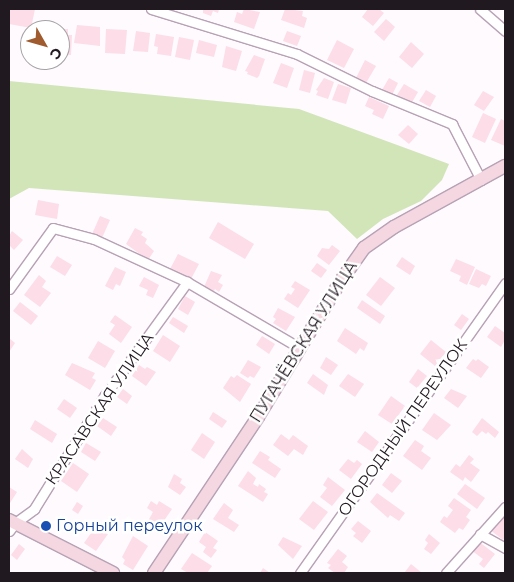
<!DOCTYPE html>
<meta charset="utf-8">
<style>
body{margin:0}
#map{position:relative;width:514px;height:582px;overflow:hidden;background:#fefafe;font-family:Montserrat,sans-serif}
div>[style]{position:absolute}
[style*='--x']{left:calc(var(--x)*1px);top:calc(var(--y)*1px);width:calc(var(--w)*1px);rotate:calc(var(--a)*1deg)}
.green>*{inset:0;background:#d1e5b8}
.building>*{inset:0;background:#fcdde8}
.roads{filter:drop-shadow(1px 0 #b7a2b5) drop-shadow(-1px 0 #b7a2b5) drop-shadow(0 1px #b7a2b5) drop-shadow(0 -1px #b7a2b5)}
.minor>*{height:9px;margin:-4.5px;padding:0 4.5px;transform-origin:4.5px;border-radius:4.5px;background:#fff}
.secondary>*{height:12px;margin:-6px;padding:0 6px;transform-origin:6px;border-radius:6px;background:#f4d7e0}
.dots>*{width:14px;height:14px;translate:-50% -50%;box-sizing:border-box;border:2px solid #fff;border-radius:50%}
span{translate:-50% -50%;white-space:nowrap;text-align:center;line-height:1.15;-webkit-text-stroke:5px #fff;paint-order:stroke}
.street-label{font-size:16px;color:#201920}
.transit-label{font-size:16px;color:#164399}
.left{translate:0 -50%;text-align:left}
.frame{position:absolute;inset:0;border:10px solid #201920;pointer-events:none}
.north{position:absolute;left:20px;top:20px;width:50px;height:50px;box-sizing:border-box;background:#fff;border:1px solid #a6a3a6;border-radius:50%;rotate:128deg;font-size:14px;font-weight:700;line-height:20px;text-align:center;color:#201920}
.north::after{content:'';display:block;margin:auto;width:18px;height:22px;background:#9f5a2e;clip-path:polygon(50% 0,100% 100%,50% 72%,0 100%)}
</style>
<div id="map">
<div class="green">
<i style="clip-path:polygon(9px 81px,299px 109px,449px 164px,442px 180px,421px 201px,383px 219px,357px 239px,328px 211px,29px 188px,9px 199px)"></i>
</div>
<div class="building">
<i style="clip-path:polygon(9px 9px,35px 9px,31px 28px,9px 24px)"></i>
<i style="clip-path:polygon(200px 9px,219px 9px,218px 13px,213px 11px,211px 16px,203px 13px,203px 10px)"></i>
<i style="clip-path:polygon(244px 9px,260px 12px,254px 29px,234px 22px,237px 12px,242px 14px)"></i>
<i style="clip-path:polygon(285px 9px,303px 11px,302px 16px,307px 18px,304px 28px,281px 20px)"></i>
<i style="clip-path:polygon(368px 9px,379px 9px,384px 13px,373px 26px,362px 17px)"></i>
<i style="clip-path:polygon(386px 19px,395px 27px,384px 41px,374px 32px)"></i>
<i style="clip-path:polygon(36px 23px,56px 27px,56px 30px,34px 30px)"></i>
<i style="clip-path:polygon(77px 25px,100px 27px,100px 46px,74px 43px)"></i>
<i style="clip-path:polygon(60px 29px,68px 29px,68px 35px,72px 35px,71px 55px,60px 54px)"></i>
<i style="clip-path:polygon(106px 29px,127px 30px,125px 54px,105px 53px)"></i>
<i style="clip-path:polygon(136px 31px,150px 33px,148px 52px,133px 51px)"></i>
<i style="clip-path:polygon(287px 31px,301px 36px,297px 46px,283px 41px)"></i>
<i style="clip-path:polygon(156px 34px,174px 37px,171px 56px,157px 54px,158px 47px,154px 46px)"></i>
<i style="clip-path:polygon(179px 37px,194px 40px,190px 60px,175px 57px)"></i>
<i style="clip-path:polygon(199px 40px,217px 45px,214px 57px,196px 53px)"></i>
<i style="clip-path:polygon(337px 40px,354px 49px,344px 68px,327px 60px)"></i>
<i style="clip-path:polygon(411px 42px,424px 54px,412px 68px,399px 57px)"></i>
<i style="clip-path:polygon(226px 46px,242px 51px,236px 71px,222px 67px)"></i>
<i style="clip-path:polygon(254px 55px,265px 59px,259px 76px,257px 78px,247px 74px,248px 72px,245px 71px)"></i>
<i style="clip-path:polygon(365px 60px,376px 66px,366px 83px,356px 78px)"></i>
<i style="clip-path:polygon(281px 63px,294px 68px,287px 88px,273px 83px)"></i>
<i style="clip-path:polygon(304px 70px,315px 73px,310px 93px,299px 90px)"></i>
<i style="clip-path:polygon(324px 78px,334px 82px,328px 99px,316px 95px,318px 91px,316px 90px)"></i>
<i style="clip-path:polygon(389px 78px,398px 83px,392px 95px,382px 90px)"></i>
<i style="clip-path:polygon(338px 84px,351px 88px,346px 104px,332px 100px)"></i>
<i style="clip-path:polygon(404px 84px,418px 92px,411px 104px,397px 95px)"></i>
<i style="clip-path:polygon(426px 90px,436px 96px,430px 107px,419px 101px)"></i>
<i style="clip-path:polygon(483px 91px,494px 97px,484px 111px,474px 105px)"></i>
<i style="clip-path:polygon(369px 97px,389px 106px,383px 119px,372px 114px,374px 110px,365px 106px)"></i>
<i style="clip-path:polygon(483px 113px,496px 119px,485px 143px,472px 137px)"></i>
<i style="clip-path:polygon(501px 119px,505px 121px,505px 146px,491px 140px)"></i>
<i style="clip-path:polygon(408px 125px,418px 134px,409px 144px,398px 135px)"></i>
<i style="clip-path:polygon(38px 200px,59px 204px,57px 219px,35px 215px)"></i>
<i style="clip-path:polygon(100px 216px,110px 220px,102px 238px,92px 234px)"></i>
<i style="clip-path:polygon(218px 222px,254px 244px,245px 259px,209px 238px)"></i>
<i style="clip-path:polygon(135px 228px,143px 232px,141px 235px,147px 239px,145px 243px,154px 251px,148px 260px,126px 244px)"></i>
<i style="clip-path:polygon(12px 231px,23px 240px,14px 250px,9px 245px,9px 236px)"></i>
<i style="clip-path:polygon(332px 245px,340px 251px,329px 265px,317px 256px,322px 248px,329px 249px)"></i>
<i style="clip-path:polygon(178px 254px,199px 264px,191px 279px,170px 269px)"></i>
<i style="clip-path:polygon(57px 256px,72px 265px,65px 276px,50px 267px)"></i>
<i style="clip-path:polygon(402px 257px,415px 266px,410px 275px,396px 266px)"></i>
<i style="clip-path:polygon(456px 259px,475px 267px,467px 285px,459px 281px,461px 276px,450px 271px)"></i>
<i style="clip-path:polygon(317px 263px,327px 270px,321px 278px,311px 271px)"></i>
<i style="clip-path:polygon(115px 267px,126px 272px,120px 286px,116px 284px,113px 290px,105px 286px)"></i>
<i style="clip-path:polygon(476px 269px,491px 276px,486px 286px,482px 284px,479px 288px,469px 284px)"></i>
<i style="clip-path:polygon(211px 271px,222px 275px,218px 282px,223px 285px,219px 292px,215px 289px,213px 293px,204px 287px)"></i>
<i style="clip-path:polygon(39px 275px,46px 281px,42px 287px,51px 293px,40px 307px,24px 295px)"></i>
<i style="clip-path:polygon(144px 277px,159px 285px,153px 298px,146px 295px,148px 290px,139px 286px)"></i>
<i style="clip-path:polygon(380px 277px,395px 288px,381px 306px,366px 295px)"></i>
<i style="clip-path:polygon(295px 281px,310px 290px,298px 308px,284px 299px,288px 293px,291px 295px,295px 289px,291px 287px)"></i>
<i style="clip-path:polygon(185px 296px,195px 302px,188px 315px,178px 309px)"></i>
<i style="clip-path:polygon(362px 300px,385px 316px,380px 324px,357px 308px)"></i>
<i style="clip-path:polygon(20px 302px,38px 316px,31px 325px,13px 311px)"></i>
<i style="clip-path:polygon(278px 308px,295px 317px,286px 331px,273px 323px,276px 319px,273px 317px)"></i>
<i style="clip-path:polygon(462px 314px,469px 319px,461px 330px,454px 325px)"></i>
<i style="clip-path:polygon(115px 315px,132px 327px,121px 343px,109px 334px,115px 325px,110px 322px)"></i>
<i style="clip-path:polygon(173px 317px,188px 326px,184px 333px,169px 323px)"></i>
<i style="clip-path:polygon(495px 326px,505px 333px,505px 340px,501px 347px,487px 337px)"></i>
<i style="clip-path:polygon(345px 328px,368px 343px,364px 351px,360px 348px,356px 354px,337px 341px)"></i>
<i style="clip-path:polygon(163px 335px,180px 346px,170px 362px,153px 351px)"></i>
<i style="clip-path:polygon(262px 336px,275px 344px,269px 354px,256px 345px)"></i>
<i style="clip-path:polygon(9px 338px,15px 343px,9px 352px)"></i>
<i style="clip-path:polygon(431px 340px,446px 352px,435px 366px,420px 354px)"></i>
<i style="clip-path:polygon(98px 341px,115px 351px,105px 368px,88px 358px)"></i>
<i style="clip-path:polygon(326px 357px,338px 365px,331px 375px,320px 368px)"></i>
<i style="clip-path:polygon(473px 359px,476px 361px,478px 359px,489px 367px,481px 378px,466px 368px)"></i>
<i style="clip-path:polygon(248px 360px,261px 367px,254px 378px,250px 376px,248px 378px,240px 373px)"></i>
<i style="clip-path:polygon(72px 363px,95px 373px,92px 378px,96px 380px,90px 390px,65px 375px)"></i>
<i style="clip-path:polygon(139px 365px,145px 369px,147px 367px,156px 372px,146px 386px,132px 376px)"></i>
<i style="clip-path:polygon(418px 369px,427px 376px,417px 388px,409px 382px)"></i>
<i style="clip-path:polygon(313px 374px,328px 385px,324px 395px,307px 383px)"></i>
<i style="clip-path:polygon(348px 374px,364px 384px,355px 397px,339px 386px)"></i>
<i style="clip-path:polygon(237px 375px,251px 384px,240px 402px,223px 388px,231px 376px,234px 378px)"></i>
<i style="clip-path:polygon(123px 389px,132px 396px,127px 404px,117px 397px)"></i>
<i style="clip-path:polygon(451px 389px,467px 396px,458px 408px,444px 398px)"></i>
<i style="clip-path:polygon(391px 396px,405px 406px,392px 424px,378px 415px)"></i>
<i style="clip-path:polygon(64px 399px,77px 408px,70px 418px,57px 409px)"></i>
<i style="clip-path:polygon(213px 412px,227px 421px,222px 428px,209px 419px)"></i>
<i style="clip-path:polygon(434px 413px,451px 425px,437px 440px,422px 430px)"></i>
<i style="clip-path:polygon(103px 418px,117px 427px,111px 436px,97px 426px)"></i>
<i style="clip-path:polygon(482px 418px,499px 432px,495px 438px,488px 432px,486px 434px,482px 431px,477px 436px,472px 432px)"></i>
<i style="clip-path:polygon(35px 420px,57px 434px,52px 443px,30px 429px)"></i>
<i style="clip-path:polygon(365px 431px,379px 442px,372px 452px,357px 442px)"></i>
<i style="clip-path:polygon(202px 433px,215px 442px,204px 459px,191px 450px)"></i>
<i style="clip-path:polygon(281px 434px,289px 440px,293px 435px,308px 446px,303px 455px,294px 449px,288px 456px,273px 445px)"></i>
<i style="clip-path:polygon(415px 440px,424px 446px,421px 451px,431px 458px,422px 470px,403px 456px)"></i>
<i style="clip-path:polygon(86px 443px,101px 452px,95px 461px,81px 452px)"></i>
<i style="clip-path:polygon(22px 449px,33px 459px,28px 468px,15px 459px)"></i>
<i style="clip-path:polygon(260px 451px,270px 457px,268px 460px,281px 469px,275px 478px,252px 463px)"></i>
<i style="clip-path:polygon(469px 455px,474px 459px,470px 463px,480px 470px,471px 482px,465px 477px,463px 481px,450px 472px,456px 464px,460px 467px)"></i>
<i style="clip-path:polygon(348px 459px,354px 463px,357px 460px,362px 464px,351px 479px,339px 470px)"></i>
<i style="clip-path:polygon(73px 463px,89px 474px,77px 492px,61px 481px)"></i>
<i style="clip-path:polygon(248px 471px,256px 478px,253px 484px,258px 487px,259px 484px,266px 489px,264px 492px,268px 494px,263px 502px,238px 486px)"></i>
<i style="clip-path:polygon(391px 473px,402px 481px,392px 493px,382px 485px)"></i>
<i style="clip-path:polygon(174px 474px,182px 479px,180px 483px,186px 487px,180px 495px,168px 487px)"></i>
<i style="clip-path:polygon(328px 477px,345px 490px,332px 506px,320px 497px,327px 488px,323px 485px)"></i>
<i style="clip-path:polygon(465px 484px,485px 498px,477px 509px,457px 494px)"></i>
<i style="clip-path:polygon(9px 487px,17px 492px,10px 503px,9px 502px)"></i>
<i style="clip-path:polygon(377px 493px,405px 513px,399px 521px,390px 515px,388px 518px,370px 502px)"></i>
<i style="clip-path:polygon(454px 498px,471px 510px,466px 517px,470px 520px,463px 530px,459px 528px,455px 533px,440px 522px,444px 516px,447px 518px,453px 510px,448px 506px)"></i>
<i style="clip-path:polygon(151px 501px,157px 505px,159px 501px,172px 509px,159px 528px,148px 521px,153px 512px,147px 508px)"></i>
<i style="clip-path:polygon(313px 501px,328px 512px,314px 530px,299px 519px)"></i>
<i style="clip-path:polygon(77px 502px,83px 506px,78px 514px,72px 510px)"></i>
<i style="clip-path:polygon(224px 503px,233px 510px,228px 518px,239px 525px,234px 532px,213px 519px)"></i>
<i style="clip-path:polygon(505px 508px,505px 537px,503px 540px,489px 529px)"></i>
<i style="clip-path:polygon(358px 521px,371px 531px,362px 543px,353px 536px,356px 533px,351px 529px)"></i>
<i style="clip-path:polygon(96px 526px,108px 534px,96px 551px,84px 543px)"></i>
<i style="clip-path:polygon(205px 532px,218px 541px,213px 548px,217px 550px,211px 558px,203px 552px,206px 547px,199px 542px)"></i>
<i style="clip-path:polygon(429px 534px,440px 543px,431px 554px,424px 549px,428px 543px,425px 540px)"></i>
<i style="clip-path:polygon(133px 536px,148px 546px,133px 570px,123px 564px,125px 560px,122px 557px)"></i>
<i style="clip-path:polygon(283px 537px,302px 546px,293px 559px,278px 545px)"></i>
<i style="clip-path:polygon(478px 541px,495px 554px,484px 568px,479px 564px,483px 559px,471px 550px)"></i>
<i style="clip-path:polygon(19px 544px,25px 549px,17px 560px,11px 555px)"></i>
<i style="clip-path:polygon(338px 549px,347px 556px,342px 562px,348px 567px,344px 573px,335px 573px,328px 568px,331px 565px,327px 563px)"></i>
<i style="clip-path:polygon(192px 553px,212px 566px,207px 573px,188px 573px,181px 569px)"></i>
<i style="clip-path:polygon(411px 564px,422px 573px,405px 572px)"></i>
<i style="clip-path:polygon(263px 568px,270px 573px,260px 573px)"></i>
</div>
<div class="roads">
<div class="minor">
<i style="--x:151;--y:9;--w:153;--a:17.1"></i>
<i style="--x:297;--y:54;--w:84;--a:26.3"></i>
<i style="--x:372;--y:91;--w:87;--a:22.4"></i>
<i style="--x:452;--y:124;--w:63;--a:62.6"></i>
<i style="--x:480;--y:9;--w:33;--a:41"></i>
<i style="--x:9;--y:289;--w:75;--a:-54.2"></i>
<i style="--x:53;--y:228;--w:42;--a:15"></i>
<i style="--x:94;--y:239;--w:102;--a:24.8"></i>
<i style="--x:187;--y:282;--w:131;--a:30.3"></i>
<i style="--x:9;--y:531;--w:10;--a:-53"></i>
<i style="--x:15;--y:523;--w:24;--a:-36"></i>
<i style="--x:34;--y:509;--w:134;--a:-58.1"></i>
<i style="--x:105;--y:395;--w:140;--a:-54"></i>
<i style="--x:480;--y:534;--w:29;--a:29"></i>
<i style="--x:300;--y:573;--w:355;--a:-54.7"></i>
<i style="--x:446;--y:573;--w:89;--a:-48.2"></i>
</div>
<div class="secondary">
<i style="--x:9;--y:520;--w:117;--a:27"></i>
<i style="--x:154;--y:573;--w:187;--a:-56.3"></i>
<i style="--x:258;--y:417;--w:158;--a:-58.7"></i>
<i style="--x:340;--y:282;--w:42;--a:-54.8"></i>
<i style="--x:364;--y:248;--w:37;--a:-35"></i>
<i style="--x:394;--y:227;--w:127;--a:-28.8"></i>
</div>
</div>
<div class="dots">
<i style="left:46px;top:526px;background:#1a4fb4"></i>
</div>
<div class="street-label">
<span style="left:304px;top:342px;rotate:-58deg">ПУГАЧЁВСКАЯ УЛИЦА</span>
<span style="left:100px;top:409px;rotate:-56deg">КРАСАВСКАЯ УЛИЦА</span>
<span style="left:403px;top:428px;rotate:-55deg">ОГОРОДНЫЙ ПЕРЕУЛОК</span>
</div>
<div class="transit-label">
<span class="left" style="left:56px;top:526px">Горный переулок</span>
</div>
<div class="frame"></div>
<div class="north">С</div>
</div>
